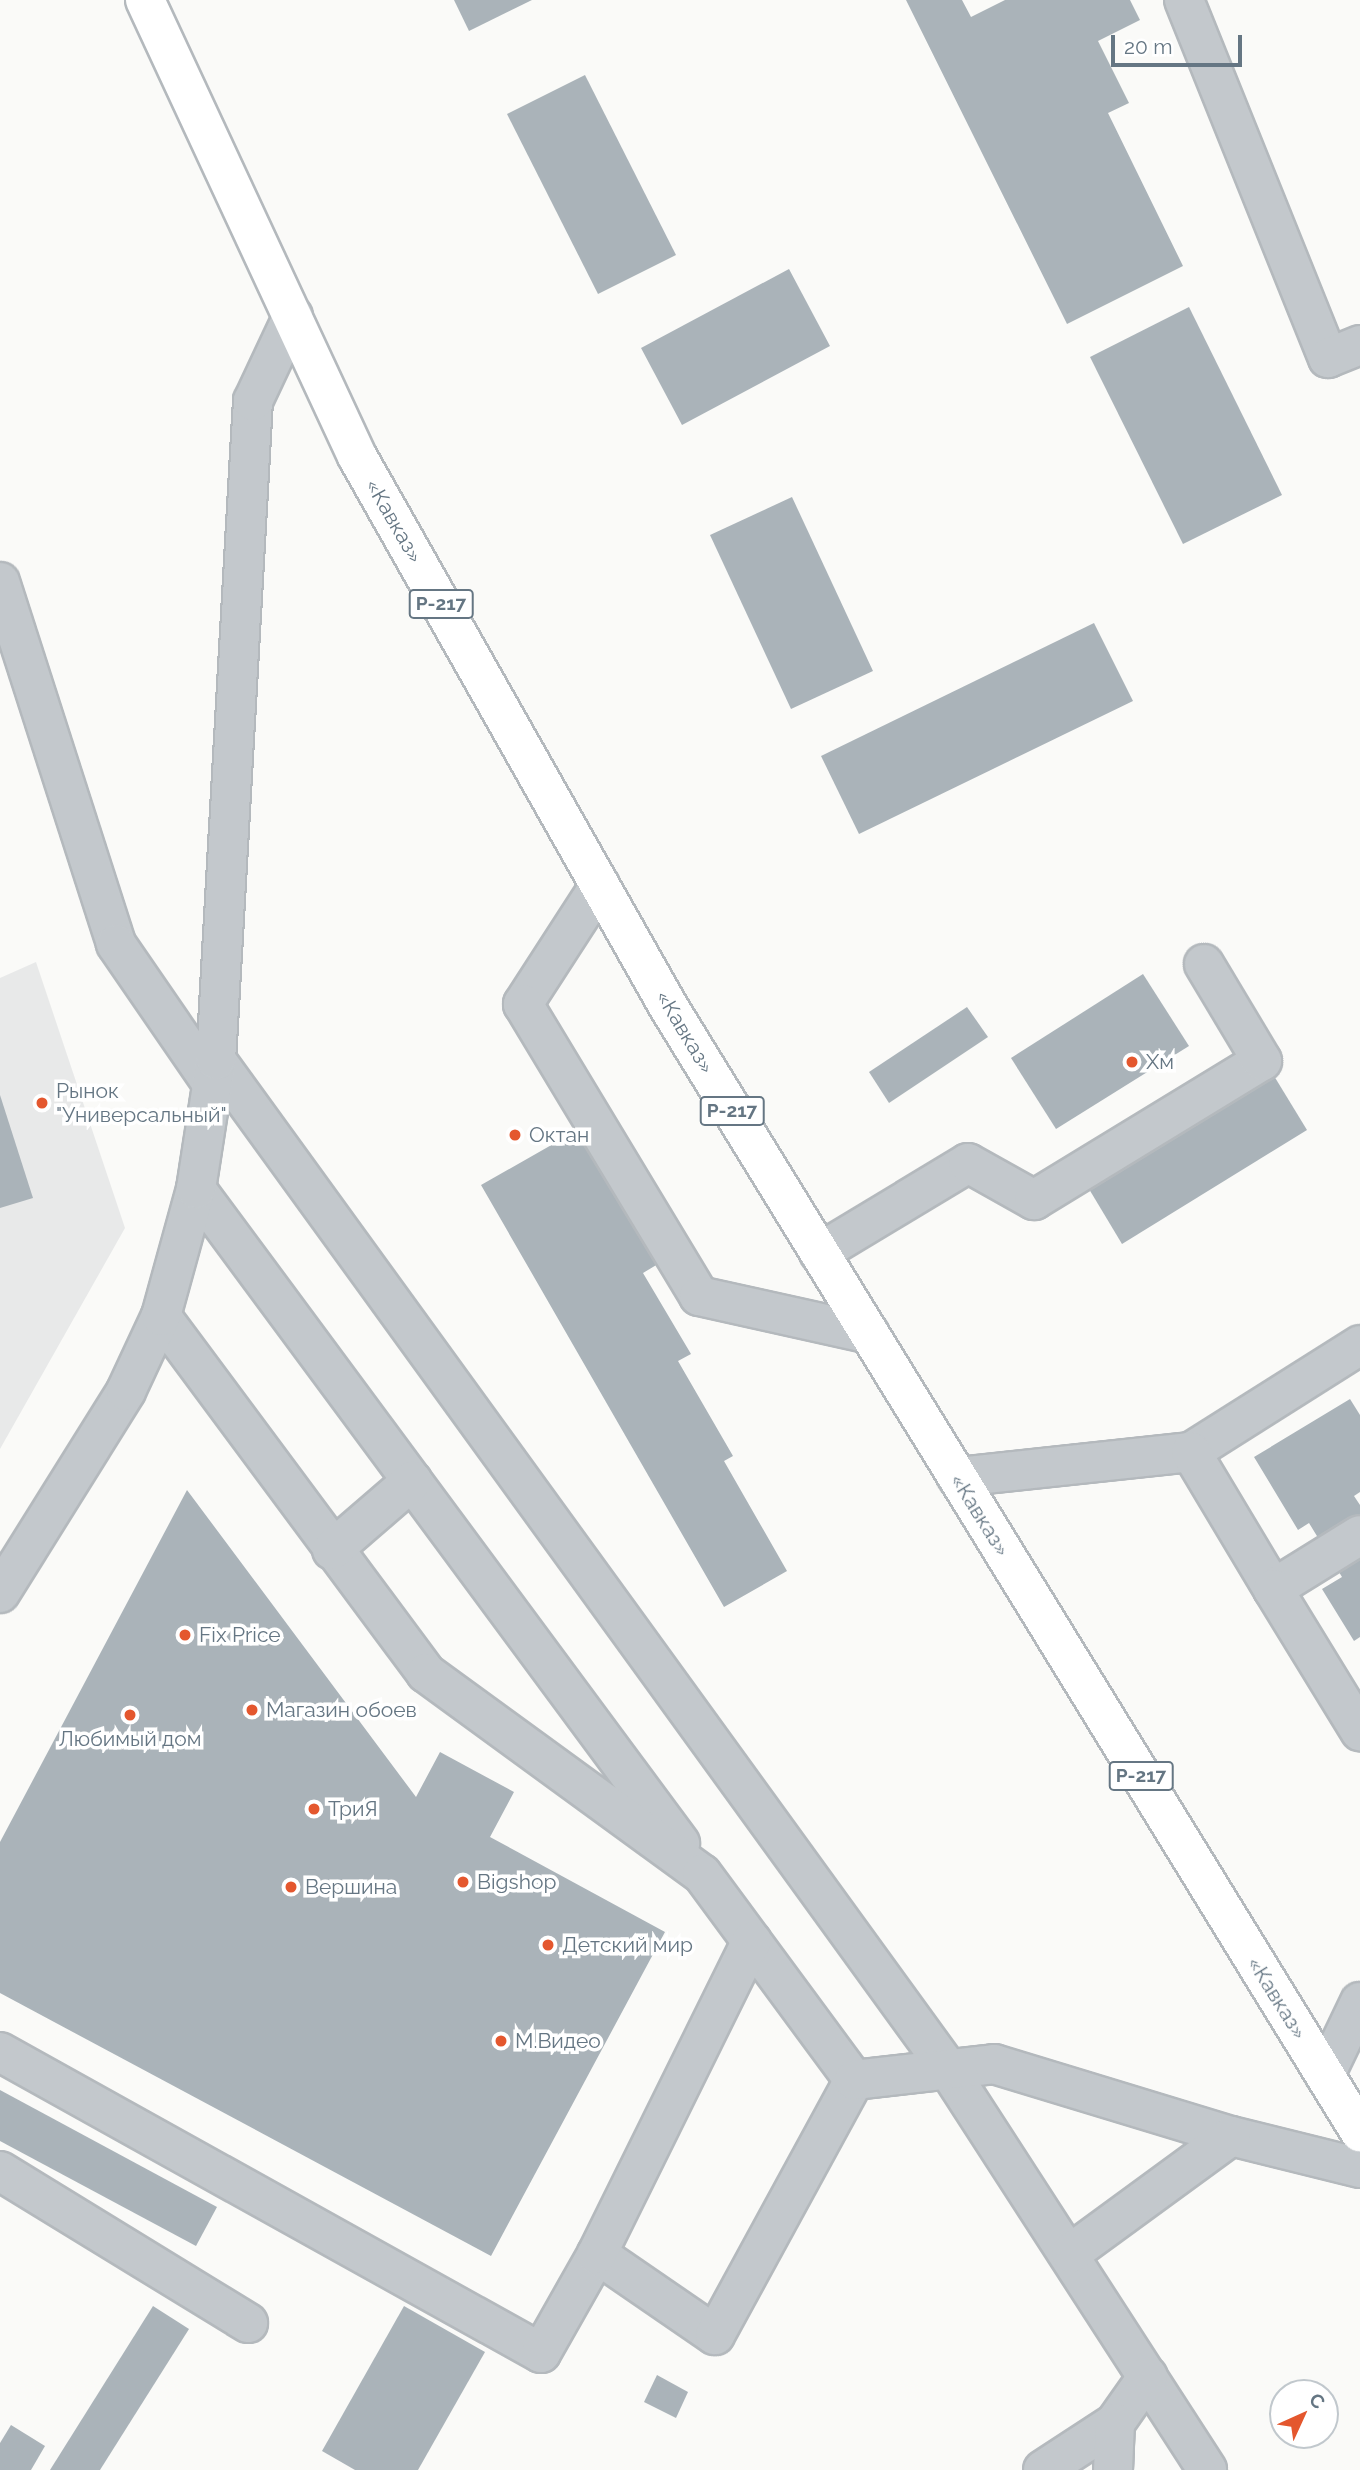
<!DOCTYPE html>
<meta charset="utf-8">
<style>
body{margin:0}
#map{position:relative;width:1360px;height:2470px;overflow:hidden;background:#fafaf8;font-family:Raleway,sans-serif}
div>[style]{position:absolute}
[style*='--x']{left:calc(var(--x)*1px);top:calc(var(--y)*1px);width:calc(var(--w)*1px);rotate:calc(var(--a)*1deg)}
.built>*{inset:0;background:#e8e9e9}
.building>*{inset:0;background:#aab3b9}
.roads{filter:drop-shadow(2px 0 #b4b9bd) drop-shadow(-2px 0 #b4b9bd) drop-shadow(0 2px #b4b9bd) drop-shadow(0 -2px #b4b9bd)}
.minor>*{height:38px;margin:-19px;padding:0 19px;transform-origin:19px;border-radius:19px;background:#c3c8cc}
.highway>*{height:38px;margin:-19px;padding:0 19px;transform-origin:19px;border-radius:19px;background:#fff}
.dots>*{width:19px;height:19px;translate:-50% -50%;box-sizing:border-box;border:4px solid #fff;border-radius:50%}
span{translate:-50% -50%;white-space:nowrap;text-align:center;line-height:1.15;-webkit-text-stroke:7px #fff;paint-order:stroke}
.shield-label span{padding:2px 5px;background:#fff;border:2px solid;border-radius:5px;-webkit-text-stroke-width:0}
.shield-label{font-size:19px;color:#657683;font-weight:700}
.street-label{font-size:21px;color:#657683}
.poi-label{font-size:21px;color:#657683}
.left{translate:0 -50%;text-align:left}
.north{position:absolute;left:1269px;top:2379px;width:70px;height:70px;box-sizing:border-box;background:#fff;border:2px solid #c1c8cd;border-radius:50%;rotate:45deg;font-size:19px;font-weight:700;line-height:28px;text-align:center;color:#657683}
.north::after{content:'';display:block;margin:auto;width:24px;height:32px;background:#e4572e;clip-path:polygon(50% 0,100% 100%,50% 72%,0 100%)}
.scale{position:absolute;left:1111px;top:35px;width:131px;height:32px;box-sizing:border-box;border:4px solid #657683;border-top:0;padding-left:9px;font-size:21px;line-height:24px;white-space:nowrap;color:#657683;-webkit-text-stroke:5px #fff;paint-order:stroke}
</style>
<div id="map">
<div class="built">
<i style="clip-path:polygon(36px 962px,125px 1228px,0 1449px,0 978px)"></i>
</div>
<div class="building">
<i style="clip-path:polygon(454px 0,532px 0,469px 31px)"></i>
<i style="clip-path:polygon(906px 0,962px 0,971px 17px,1005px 0,1130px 0,1140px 20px,1098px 41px,1129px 103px,1108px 113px,1183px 266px,1067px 324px)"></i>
<i style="clip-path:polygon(585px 75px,676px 255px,598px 294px,507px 114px)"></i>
<i style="clip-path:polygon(789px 269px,830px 346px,682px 425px,641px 348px)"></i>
<i style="clip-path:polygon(1189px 307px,1282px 495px,1183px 544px,1090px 357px)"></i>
<i style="clip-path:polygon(792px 497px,873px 671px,791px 709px,710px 535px)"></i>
<i style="clip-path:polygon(1094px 623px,1133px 701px,859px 834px,821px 756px)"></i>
<i style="clip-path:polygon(1143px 974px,1189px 1046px,1056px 1129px,1011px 1058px)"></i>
<i style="clip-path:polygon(967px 1007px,988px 1037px,889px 1103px,869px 1072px)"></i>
<i style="clip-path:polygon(1271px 1071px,1307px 1130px,1122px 1244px,1086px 1184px)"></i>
<i style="clip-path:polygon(0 1095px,33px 1198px,0 1208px)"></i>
<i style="clip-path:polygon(590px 1123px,668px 1258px,643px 1273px,691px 1354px,678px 1361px,733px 1456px,724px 1461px,787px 1571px,724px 1607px,481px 1185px)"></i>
<i style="clip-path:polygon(1350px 1399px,1360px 1415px,1360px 1492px,1354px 1496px,1360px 1505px,1360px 1637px,1354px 1641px,1322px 1589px,1342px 1577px,1309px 1523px,1298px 1530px,1254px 1457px)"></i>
<i style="clip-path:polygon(187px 1490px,416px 1797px,440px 1752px,514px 1792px,490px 1837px,665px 1932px,491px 2256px,0 1993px,0 1842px)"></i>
<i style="clip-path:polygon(0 2090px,217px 2207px,196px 2246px,0 2141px)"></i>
<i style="clip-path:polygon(153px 2306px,189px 2329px,100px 2470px,50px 2470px)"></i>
<i style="clip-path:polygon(404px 2306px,485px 2352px,418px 2470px,355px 2470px,322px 2451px)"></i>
<i style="clip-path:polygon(657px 2375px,688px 2392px,676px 2418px,644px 2402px)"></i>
<i style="clip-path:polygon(11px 2425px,45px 2446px,31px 2470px,0 2470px,0 2443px)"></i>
</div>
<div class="roads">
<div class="minor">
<i style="--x:1184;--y:0;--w:386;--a:68.1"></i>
<i style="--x:1328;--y:358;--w:35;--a:-22"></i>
<i style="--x:0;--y:582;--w:380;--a:72.2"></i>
<i style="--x:116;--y:944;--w:168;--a:55.5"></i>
<i style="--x:600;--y:885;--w:142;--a:122.9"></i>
<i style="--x:523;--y:1004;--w:341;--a:58.9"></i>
<i style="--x:699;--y:1296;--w:175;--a:12.5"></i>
<i style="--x:216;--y:1060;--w:1247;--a:54.04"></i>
<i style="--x:948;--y:2069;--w:477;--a:57.1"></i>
<i style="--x:196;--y:1189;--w:814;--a:53.5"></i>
<i style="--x:819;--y:1253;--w:174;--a:-31.1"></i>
<i style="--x:968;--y:1163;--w:76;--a:29.3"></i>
<i style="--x:1034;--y:1200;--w:267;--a:-31.4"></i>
<i style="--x:1262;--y:1061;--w:113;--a:-120.9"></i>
<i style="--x:161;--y:1316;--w:445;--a:53.4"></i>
<i style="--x:426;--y:1673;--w:341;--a:36.1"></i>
<i style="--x:702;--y:1874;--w:256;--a:53.6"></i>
<i style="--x:1191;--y:1452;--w:200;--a:-32.3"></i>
<i style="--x:957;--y:1477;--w:235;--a:-6.1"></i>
<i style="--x:1191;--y:1452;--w:160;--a:59.1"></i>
<i style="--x:1273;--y:1589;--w:102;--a:-31.8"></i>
<i style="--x:332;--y:1550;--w:106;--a:-40.8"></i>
<i style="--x:1273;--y:1589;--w:167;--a:58.5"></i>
<i style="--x:0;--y:1593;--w:238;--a:-58"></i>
<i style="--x:126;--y:1391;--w:83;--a:-65"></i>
<i style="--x:161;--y:1316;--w:132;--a:-74.6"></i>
<i style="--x:196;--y:1189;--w:131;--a:-81.2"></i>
<i style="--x:216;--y:1060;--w:660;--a:-86.79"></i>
<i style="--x:253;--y:401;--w:94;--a:-64.8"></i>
<i style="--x:0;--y:2052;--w:619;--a:29.09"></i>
<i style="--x:541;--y:2353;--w:114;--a:-60.5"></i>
<i style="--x:597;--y:2254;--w:143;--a:34.5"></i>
<i style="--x:715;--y:2335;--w:290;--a:-61.4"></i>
<i style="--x:854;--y:2080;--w:141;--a:-6.5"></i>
<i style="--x:994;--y:2064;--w:248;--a:16.9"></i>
<i style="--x:1231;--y:2136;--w:133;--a:13.9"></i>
<i style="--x:1325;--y:2075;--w:81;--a:-64.4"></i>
<i style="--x:0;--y:2171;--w:291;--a:31.5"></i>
<i style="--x:1071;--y:2253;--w:198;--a:-36.2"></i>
<i style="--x:597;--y:2254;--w:349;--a:-63.7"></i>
<i style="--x:1043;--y:2470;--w:86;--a:-33.1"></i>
<i style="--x:1115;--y:2423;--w:57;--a:-54.9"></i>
<i style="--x:1113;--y:2470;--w:47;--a:-87.6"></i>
</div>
<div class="highway">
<i style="--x:145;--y:0;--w:503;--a:65.07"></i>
<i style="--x:357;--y:456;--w:632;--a:60.51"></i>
<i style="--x:668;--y:1006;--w:1322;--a:58.43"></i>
</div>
</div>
<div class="dots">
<i style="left:1132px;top:1062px;background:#e4572e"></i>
<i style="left:42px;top:1103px;background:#e4572e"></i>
<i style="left:515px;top:1135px;background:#e4572e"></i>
<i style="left:185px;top:1635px;background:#e4572e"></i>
<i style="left:252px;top:1710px;background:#e4572e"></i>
<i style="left:130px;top:1715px;background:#e4572e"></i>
<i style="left:314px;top:1809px;background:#e4572e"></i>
<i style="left:463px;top:1882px;background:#e4572e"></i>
<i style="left:291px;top:1887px;background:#e4572e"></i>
<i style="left:548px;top:1945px;background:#e4572e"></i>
<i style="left:501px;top:2041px;background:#e4572e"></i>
</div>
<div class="shield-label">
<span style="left:441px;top:604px">Р-217</span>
<span style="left:732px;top:1111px">Р-217</span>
<span style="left:1141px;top:1776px">Р-217</span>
</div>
<div class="street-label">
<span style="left:394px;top:521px;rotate:60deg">«Кавказ»</span>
<span style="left:685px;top:1032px;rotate:59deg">«Кавказ»</span>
<span style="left:980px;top:1515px;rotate:58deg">«Кавказ»</span>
<span style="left:1277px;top:1998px;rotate:58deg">«Кавказ»</span>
</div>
<div class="poi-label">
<span class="left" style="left:1146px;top:1062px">Хм</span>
<span class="left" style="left:56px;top:1103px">Рынок<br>"Универсальный"</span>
<span class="left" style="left:529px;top:1135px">Октан</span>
<span class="left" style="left:199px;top:1635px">Fix Price</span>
<span class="left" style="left:266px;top:1710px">Магазин обоев</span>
<span style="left:130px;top:1739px">Любимый дом</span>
<span class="left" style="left:328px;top:1809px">ТриЯ</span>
<span class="left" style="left:477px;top:1882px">Bigshop</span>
<span class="left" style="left:305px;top:1887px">Вершина</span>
<span class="left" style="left:562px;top:1945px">Детский мир</span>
<span class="left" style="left:515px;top:2041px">М.Видео</span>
</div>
<div class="north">С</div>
<div class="scale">20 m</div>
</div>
